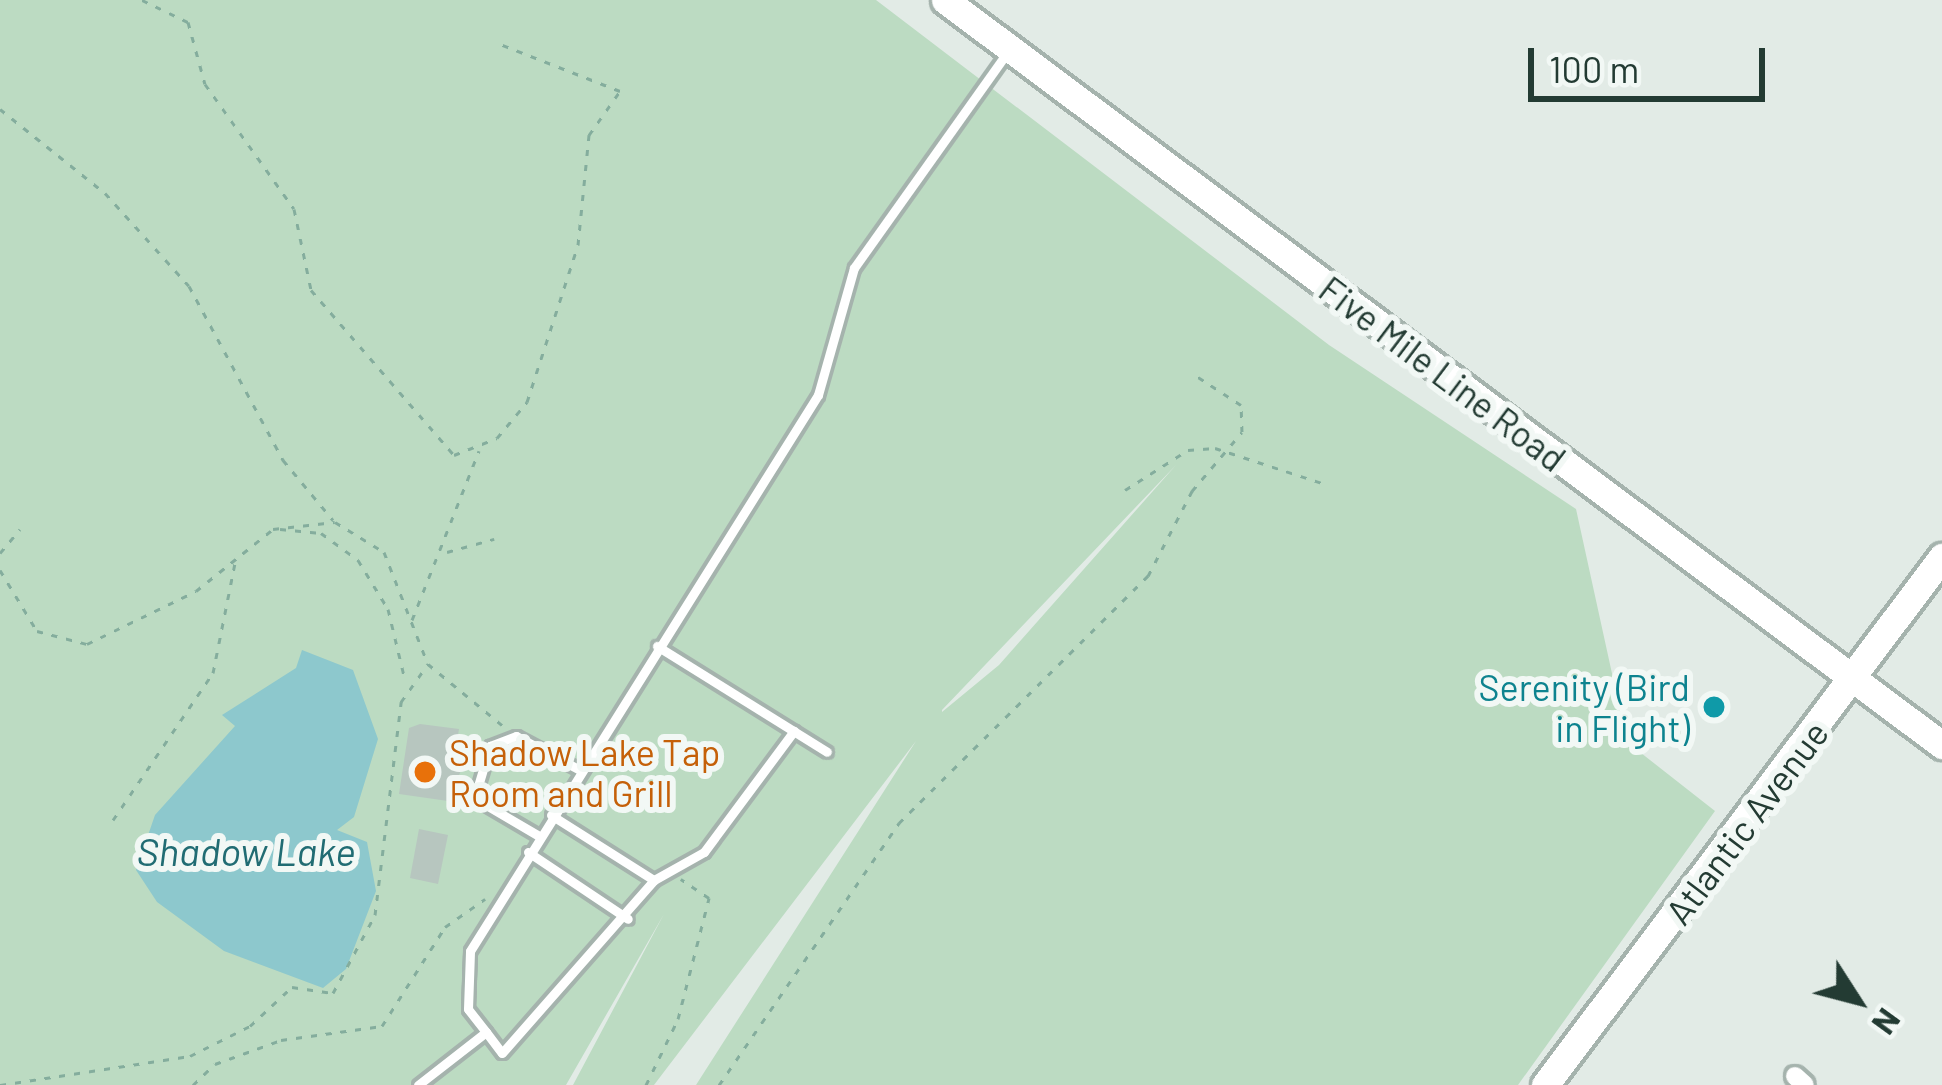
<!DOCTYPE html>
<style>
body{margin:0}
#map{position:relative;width:1942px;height:1085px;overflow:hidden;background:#e2ebe6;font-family:Barlow,sans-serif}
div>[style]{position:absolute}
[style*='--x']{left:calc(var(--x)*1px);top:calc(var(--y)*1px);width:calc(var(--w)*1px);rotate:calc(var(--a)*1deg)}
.green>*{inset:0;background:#bcdbc2}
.water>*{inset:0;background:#8dc8cd}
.building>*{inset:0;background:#b7c6bf}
.path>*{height:3px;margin-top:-1.5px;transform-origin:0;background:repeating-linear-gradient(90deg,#84ad9d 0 6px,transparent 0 15px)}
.roads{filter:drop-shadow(3px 0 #a5b3ad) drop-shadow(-3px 0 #a5b3ad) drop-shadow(0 3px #a5b3ad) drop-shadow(0 -3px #a5b3ad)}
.service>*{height:9px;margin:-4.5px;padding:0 4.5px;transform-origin:4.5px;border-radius:4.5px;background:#fff}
.minor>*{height:18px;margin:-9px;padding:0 9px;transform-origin:9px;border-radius:9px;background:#fff}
.secondary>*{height:27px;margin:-13.5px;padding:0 13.5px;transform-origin:13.5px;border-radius:13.5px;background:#fff}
.dots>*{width:33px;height:33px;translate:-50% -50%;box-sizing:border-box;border:6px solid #f2f8f5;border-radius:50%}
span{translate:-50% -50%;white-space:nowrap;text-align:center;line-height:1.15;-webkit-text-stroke:12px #f2f8f5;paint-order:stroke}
.street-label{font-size:36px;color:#233b33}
.culture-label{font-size:36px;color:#0d838f}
.right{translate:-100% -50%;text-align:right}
.food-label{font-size:36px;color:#c56008}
.left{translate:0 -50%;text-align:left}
.water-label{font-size:39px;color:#216c73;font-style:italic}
.north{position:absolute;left:1798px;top:941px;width:120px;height:120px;-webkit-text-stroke:9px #f2f8f5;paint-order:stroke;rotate:126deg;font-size:33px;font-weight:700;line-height:48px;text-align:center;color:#233b33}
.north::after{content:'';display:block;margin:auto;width:42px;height:54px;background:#233b33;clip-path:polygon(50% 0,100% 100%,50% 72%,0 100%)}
.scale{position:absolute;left:1528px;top:48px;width:237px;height:54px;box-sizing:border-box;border:6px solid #233b33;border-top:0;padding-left:15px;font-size:36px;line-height:42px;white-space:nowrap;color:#233b33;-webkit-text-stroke:9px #f2f8f5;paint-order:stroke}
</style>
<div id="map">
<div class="green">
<i style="clip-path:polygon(evenodd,0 0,876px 0,1329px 345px,1576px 509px,1627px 742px,1715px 811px,1518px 1085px,696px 1085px,916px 741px,654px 1085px,573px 1085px,664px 914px,566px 1085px,0 1085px,0 0,1176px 465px,999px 665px,942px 712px,942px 710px,1176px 465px)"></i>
</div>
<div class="water">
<i style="clip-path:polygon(302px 650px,353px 670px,378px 739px,354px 817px,337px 830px,367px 842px,376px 891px,346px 969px,323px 988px,224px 951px,157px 902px,136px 870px,155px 815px,235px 726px,222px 715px,296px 668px)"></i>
</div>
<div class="building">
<i style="clip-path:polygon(420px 724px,459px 729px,455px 753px,468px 754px,448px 801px,399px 794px,409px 728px)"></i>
<i style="clip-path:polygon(419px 829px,448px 835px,438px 884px,410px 878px)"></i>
</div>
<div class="path">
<i style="--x:142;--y:0;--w:51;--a:25.6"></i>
<i style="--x:188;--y:22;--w:64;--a:74.7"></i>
<i style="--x:205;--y:84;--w:153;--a:54.5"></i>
<i style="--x:294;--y:209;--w:83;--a:78.1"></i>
<i style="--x:311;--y:290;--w:218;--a:49.1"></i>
<i style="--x:454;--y:455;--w:46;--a:-21.6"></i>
<i style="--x:497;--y:438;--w:47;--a:-50.2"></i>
<i style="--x:527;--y:402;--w:165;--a:-72"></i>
<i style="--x:578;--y:245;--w:111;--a:-84.3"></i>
<i style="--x:589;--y:135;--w:54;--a:-54.8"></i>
<i style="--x:620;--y:91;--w:134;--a:-158.6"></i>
<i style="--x:0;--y:109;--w:134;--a:38.7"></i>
<i style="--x:105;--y:193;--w:125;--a:47.9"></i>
<i style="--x:189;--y:286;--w:198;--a:61.6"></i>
<i style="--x:283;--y:460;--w:78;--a:50.2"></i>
<i style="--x:1125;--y:490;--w:75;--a:-32.4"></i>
<i style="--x:1188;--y:450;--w:27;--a:-4"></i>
<i style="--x:1215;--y:448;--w:113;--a:18.1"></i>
<i style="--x:280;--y:529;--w:41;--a:5.6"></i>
<i style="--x:321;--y:533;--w:46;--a:36.1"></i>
<i style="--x:358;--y:560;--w:57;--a:58.5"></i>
<i style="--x:388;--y:609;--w:73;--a:76.5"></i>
<i style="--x:447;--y:552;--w:49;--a:-15.5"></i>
<i style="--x:0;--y:553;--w:31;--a:-50"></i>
<i style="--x:0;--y:570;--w:71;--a:58.8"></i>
<i style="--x:37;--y:631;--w:52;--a:14.6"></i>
<i style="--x:87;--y:644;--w:121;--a:-25.9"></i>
<i style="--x:196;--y:591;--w:99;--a:-38.8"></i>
<i style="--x:273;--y:529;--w:62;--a:-6.4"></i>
<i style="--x:335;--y:522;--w:57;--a:31.5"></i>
<i style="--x:384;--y:552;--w:120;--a:68.6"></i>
<i style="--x:428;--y:664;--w:96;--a:39.5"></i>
<i style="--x:412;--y:620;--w:182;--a:-68.4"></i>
<i style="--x:113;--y:820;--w:178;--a:-55.8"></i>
<i style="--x:213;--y:673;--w:117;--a:-78.7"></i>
<i style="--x:0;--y:1085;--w:192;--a:-8.7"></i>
<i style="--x:190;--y:1056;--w:67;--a:-26.6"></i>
<i style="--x:250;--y:1026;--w:57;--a:-42.9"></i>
<i style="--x:292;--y:987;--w:41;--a:8.3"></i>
<i style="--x:333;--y:993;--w:89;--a:-61.7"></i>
<i style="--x:375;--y:915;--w:215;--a:-83"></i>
<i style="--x:401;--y:702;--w:47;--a:-54.6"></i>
<i style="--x:193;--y:1085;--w:30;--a:-44"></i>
<i style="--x:215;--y:1064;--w:70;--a:-20"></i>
<i style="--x:281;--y:1040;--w:102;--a:-7.9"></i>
<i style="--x:382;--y:1026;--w:117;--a:-57.5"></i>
<i style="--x:445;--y:927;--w:49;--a:-35"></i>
<i style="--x:646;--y:1085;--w:73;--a:-64.1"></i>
<i style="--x:678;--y:1019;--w:125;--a:-75.6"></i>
<i style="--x:709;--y:898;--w:34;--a:-146"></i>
<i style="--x:719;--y:1085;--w:318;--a:-55.5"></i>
<i style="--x:899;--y:823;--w:351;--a:-44.8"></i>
<i style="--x:1148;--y:576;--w:96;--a:-62.6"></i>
<i style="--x:1192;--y:491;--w:77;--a:-49.7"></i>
<i style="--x:1242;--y:432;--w:27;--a:-92"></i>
<i style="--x:1241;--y:405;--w:55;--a:-146.9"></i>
</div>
<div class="roads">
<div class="service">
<i style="--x:657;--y:646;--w:200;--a:31.9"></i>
<i style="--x:551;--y:815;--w:122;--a:32.3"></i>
<i style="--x:539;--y:836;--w:61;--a:-149.7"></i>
<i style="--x:486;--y:805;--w:21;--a:-113"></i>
<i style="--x:478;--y:786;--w:42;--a:-73.3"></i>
<i style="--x:490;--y:746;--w:28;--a:-21"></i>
<i style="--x:516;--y:736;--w:72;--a:28"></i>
<i style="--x:528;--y:852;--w:120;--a:33.8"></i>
<i style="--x:486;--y:1032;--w:29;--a:-128"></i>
<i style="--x:468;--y:1009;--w:58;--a:-88"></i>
<i style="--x:470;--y:951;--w:656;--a:-57.96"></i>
<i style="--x:818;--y:395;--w:132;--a:-74.2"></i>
<i style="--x:854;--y:268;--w:264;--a:-54.6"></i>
<i style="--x:418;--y:1085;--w:86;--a:-37.9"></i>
<i style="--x:486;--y:1032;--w:26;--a:53"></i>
<i style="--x:502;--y:1053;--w:230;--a:-48.7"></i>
<i style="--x:654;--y:880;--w:57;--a:-29.2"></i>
<i style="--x:704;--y:852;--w:151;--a:-53.4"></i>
</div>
<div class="minor">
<i style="--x:1795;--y:1076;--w:13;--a:42"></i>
</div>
<div class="secondary">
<i style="--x:945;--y:0;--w:1245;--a:36.77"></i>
<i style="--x:1545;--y:1085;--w:661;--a:-53.06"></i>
</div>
</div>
<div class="dots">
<i style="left:1714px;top:707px;background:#0f9aa8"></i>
<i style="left:425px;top:772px;background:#e8710a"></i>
</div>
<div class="street-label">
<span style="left:1443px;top:373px;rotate:37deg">Five Mile Line Road</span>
<span style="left:1746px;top:822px;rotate:-53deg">Atlantic Avenue</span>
</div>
<div class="culture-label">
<span class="right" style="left:1690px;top:707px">Serenity (Bird<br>in Flight)</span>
</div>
<div class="food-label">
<span class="left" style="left:449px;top:772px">Shadow Lake Tap<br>Room and Grill</span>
</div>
<div class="water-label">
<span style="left:246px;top:851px">Shadow Lake</span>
</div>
<div class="north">N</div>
<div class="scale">100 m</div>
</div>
